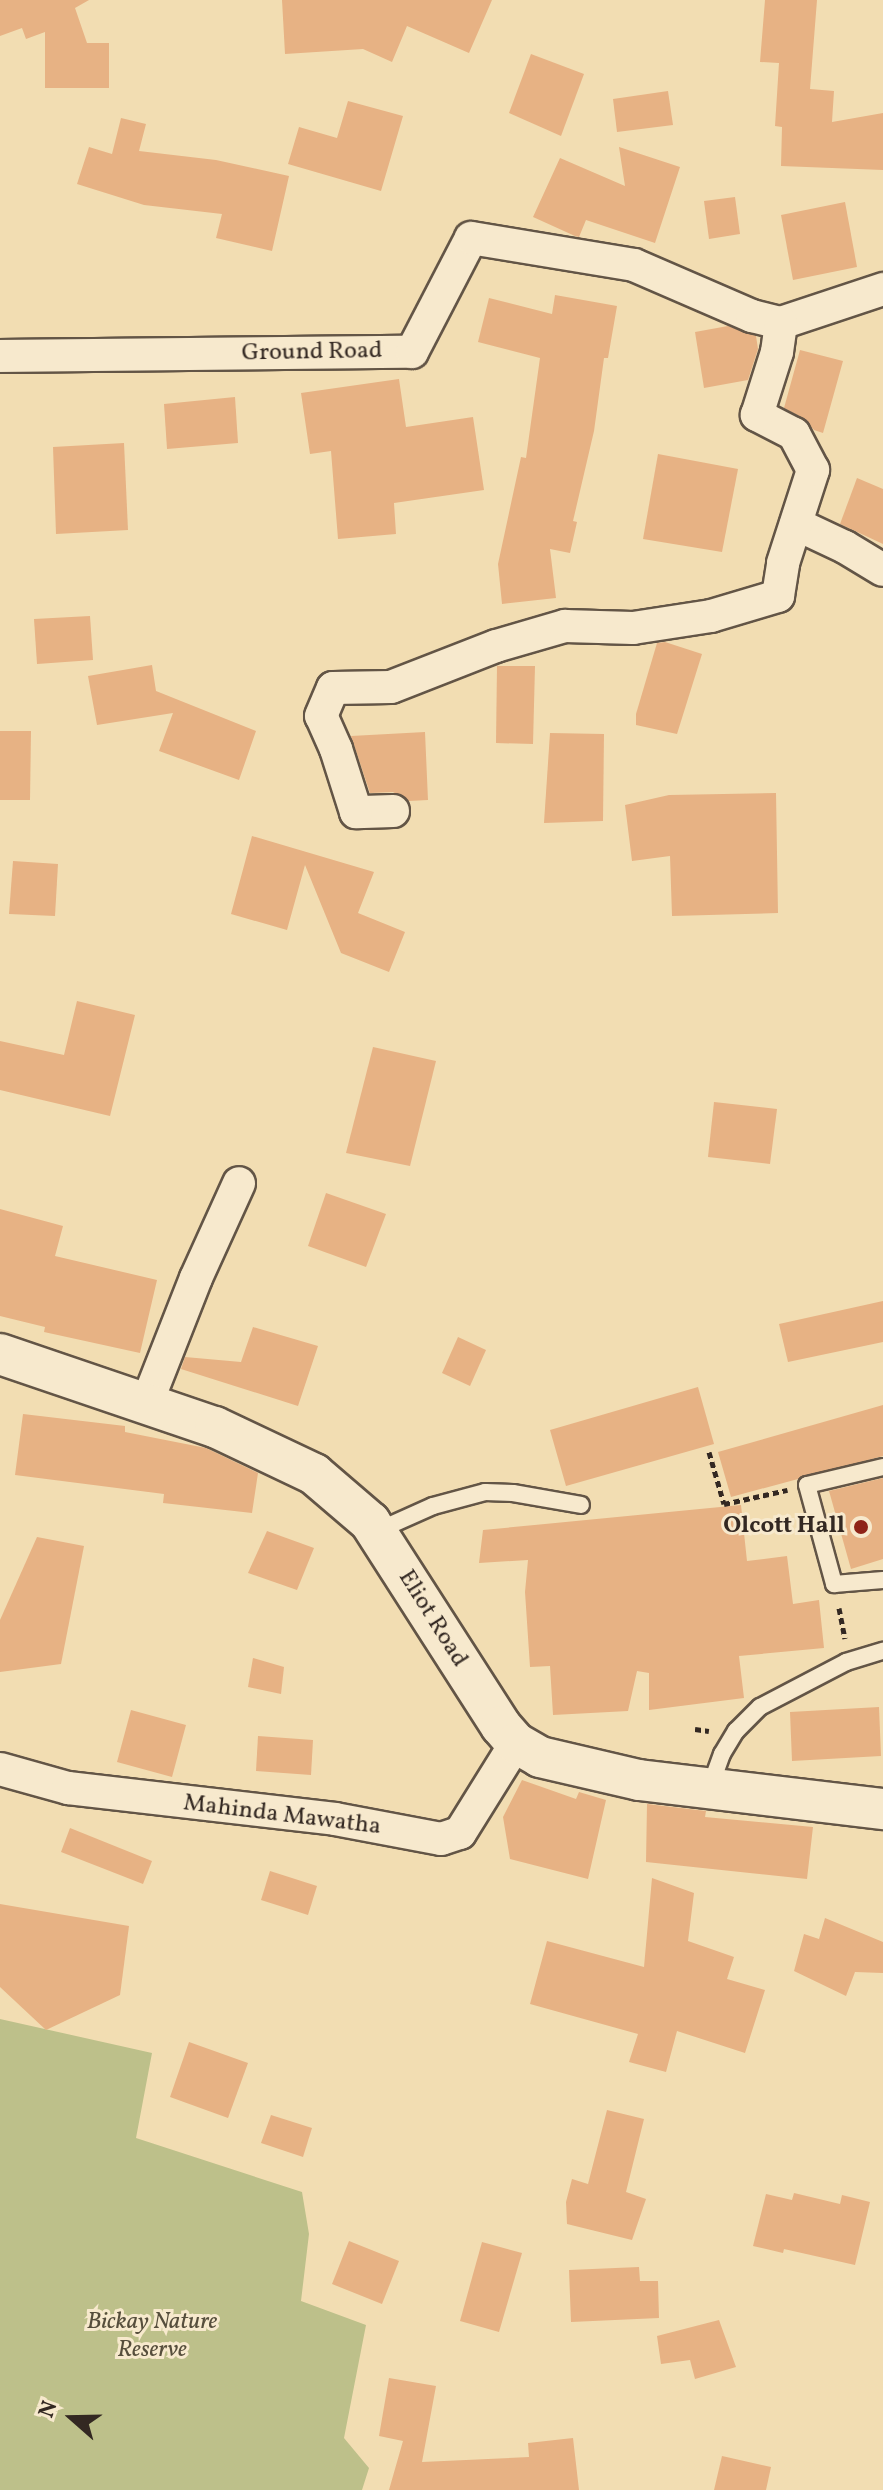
<!DOCTYPE html>
<style>
body{margin:0}
#map{position:relative;width:883px;height:2490px;overflow:hidden;background:#f2ddb2;font-family:Vollkorn,serif}
div>[style]{position:absolute}
[style*='--x']{left:calc(var(--x)*1px);top:calc(var(--y)*1px);width:calc(var(--w)*1px);rotate:calc(var(--a)*1deg)}
.green>*{inset:0;background:#bdc08a}
.building>*{inset:0;background:#e7b284}
.path>*{height:5px;margin-top:-2.5px;transform-origin:0;background:repeating-linear-gradient(90deg,#332822 0 6px,transparent 0 10px)}
.roads{filter:drop-shadow(2px 0 #635546) drop-shadow(-2px 0 #635546) drop-shadow(0 2px #635546) drop-shadow(0 -2px #635546)}
.service>*{height:16px;margin:-8px;padding:0 8px;transform-origin:8px;border-radius:8px;background:#f7e9cd}
.minor>*{height:32px;margin:-16px;padding:0 16px;transform-origin:16px;border-radius:16px;background:#f7e9cd}
.tertiary>*{height:40px;margin:-20px;padding:0 20px;transform-origin:20px;border-radius:20px;background:#f7e9cd}
.dots>*{width:22px;height:22px;translate:-50% -50%;box-sizing:border-box;border:4px solid #f7e9cd;border-radius:50%}
span{translate:-50% -50%;white-space:nowrap;text-align:center;line-height:1.15;-webkit-text-stroke:6px #f7e9cd;paint-order:stroke}
.street-label{font-size:24px;color:#332822}
.poi-label{font-size:24px;color:#332822;font-weight:700}
.right{translate:-100% -50%;text-align:right}
.park-label{font-size:24px;color:#564e3c;font-style:italic}
.north{position:absolute;left:32px;top:2378px;width:80px;height:80px;-webkit-text-stroke:6px #f7e9cd;paint-order:stroke;rotate:290deg;font-size:22px;font-weight:700;line-height:32px;text-align:center;color:#332822}
.north::after{content:'';display:block;margin:auto;width:28px;height:36px;background:#332822;clip-path:polygon(50% 0,100% 100%,50% 72%,0 100%)}
</style>
<div id="map">
<div class="green">
<i style="clip-path:polygon(0 2019px,152px 2053px,136px 2138px,302px 2192px,309px 2234px,301px 2301px,366px 2325px,344px 2438px,369px 2468px,362px 2490px,0 2490px)"></i>
</div>
<div class="building">
<i style="clip-path:polygon(0 0,89px 0,75px 8px,87px 43px,109px 43px,109px 88px,45px 88px,45px 32px,26px 39px,22px 28px,0 36px)"></i>
<i style="clip-path:polygon(282px 0,492px 0,469px 53px,407px 26px,392px 62px,363px 49px,285px 54px)"></i>
<i style="clip-path:polygon(765px 0,817px 0,810px 89px,834px 91px,832px 122px,883px 113px,883px 170px,781px 166px,782px 127px,775px 126px,779px 63px,760px 62px)"></i>
<i style="clip-path:polygon(531px 54px,584px 74px,561px 136px,509px 113px)"></i>
<i style="clip-path:polygon(668px 91px,673px 125px,617px 132px,613px 99px)"></i>
<i style="clip-path:polygon(348px 101px,403px 116px,381px 191px,288px 164px,299px 127px,337px 138px)"></i>
<i style="clip-path:polygon(121px 118px,146px 124px,139px 151px,216px 160px,289px 176px,272px 251px,216px 238px,222px 214px,144px 205px,77px 184px,89px 147px,112px 154px)"></i>
<i style="clip-path:polygon(619px 147px,680px 167px,655px 243px,586px 220px,579px 237px,575px 236px,533px 217px,560px 158px,625px 186px)"></i>
<i style="clip-path:polygon(735px 197px,740px 234px,709px 239px,704px 201px)"></i>
<i style="clip-path:polygon(845px 202px,857px 267px,793px 280px,781px 215px)"></i>
<i style="clip-path:polygon(555px 295px,617px 306px,608px 358px,604px 358px,594px 431px,573px 521px,577px 522px,570px 553px,550px 549px,556px 598px,502px 604px,498px 564px,521px 457px,526px 458px,540px 358px,478px 342px,489px 298px,552px 314px)"></i>
<i style="clip-path:polygon(728px 326px,756px 336px,758px 349px,748px 380px,704px 388px,695px 332px)"></i>
<i style="clip-path:polygon(800px 350px,843px 361px,823px 433px,814px 430px,803px 418px,784px 408px)"></i>
<i style="clip-path:polygon(399px 379px,406px 427px,473px 417px,484px 490px,394px 503px,396px 534px,338px 539px,331px 451px,310px 454px,301px 393px)"></i>
<i style="clip-path:polygon(235px 397px,238px 443px,167px 449px,164px 404px)"></i>
<i style="clip-path:polygon(124px 443px,128px 530px,56px 534px,53px 447px)"></i>
<i style="clip-path:polygon(658px 454px,738px 469px,722px 552px,643px 539px)"></i>
<i style="clip-path:polygon(857px 478px,883px 489px,883px 544px,840px 524px)"></i>
<i style="clip-path:polygon(90px 616px,93px 660px,37px 664px,34px 619px)"></i>
<i style="clip-path:polygon(665px 642px,702px 654px,677px 734px,636px 725px,636px 714px,657px 643px)"></i>
<i style="clip-path:polygon(152px 665px,156px 691px,256px 731px,239px 780px,159px 751px,173px 713px,97px 725px,88px 676px)"></i>
<i style="clip-path:polygon(497px 666px,535px 666px,533px 744px,496px 743px)"></i>
<i style="clip-path:polygon(0 731px,31px 731px,30px 800px,0 800px)"></i>
<i style="clip-path:polygon(425px 732px,428px 800px,409px 801px,393px 792px,370px 793px,351px 736px)"></i>
<i style="clip-path:polygon(550px 733px,604px 734px,603px 821px,544px 823px)"></i>
<i style="clip-path:polygon(776px 793px,778px 913px,672px 916px,670px 856px,632px 861px,625px 805px,669px 795px)"></i>
<i style="clip-path:polygon(252px 836px,374px 872px,358px 913px,405px 932px,389px 972px,341px 953px,305px 865px,287px 930px,231px 914px)"></i>
<i style="clip-path:polygon(13px 861px,58px 864px,55px 916px,9px 914px)"></i>
<i style="clip-path:polygon(77px 1001px,135px 1015px,110px 1116px,0 1090px,0 1041px,64px 1055px)"></i>
<i style="clip-path:polygon(373px 1047px,436px 1061px,410px 1166px,346px 1153px)"></i>
<i style="clip-path:polygon(714px 1102px,777px 1109px,770px 1164px,708px 1157px)"></i>
<i style="clip-path:polygon(326px 1193px,386px 1214px,366px 1267px,308px 1246px)"></i>
<i style="clip-path:polygon(0 1209px,63px 1226px,55px 1256px,157px 1280px,140px 1353px,44px 1332px,45px 1327px,0 1316px)"></i>
<i style="clip-path:polygon(883px 1301px,883px 1342px,788px 1362px,779px 1324px)"></i>
<i style="clip-path:polygon(253px 1327px,318px 1346px,298px 1406px,181px 1369px,185px 1357px,241px 1362px)"></i>
<i style="clip-path:polygon(458px 1337px,486px 1350px,470px 1386px,442px 1373px)"></i>
<i style="clip-path:polygon(698px 1387px,714px 1444px,566px 1486px,550px 1430px)"></i>
<i style="clip-path:polygon(883px 1405px,883px 1456px,731px 1497px,718px 1452px)"></i>
<i style="clip-path:polygon(23px 1414px,125px 1426px,125px 1432px,206px 1448px,258px 1473px,252px 1513px,163px 1503px,164px 1494px,15px 1475px)"></i>
<i style="clip-path:polygon(883px 1478px,883px 1559px,851px 1569px,829px 1491px)"></i>
<i style="clip-path:polygon(741px 1505px,747px 1561px,787px 1556px,793px 1604px,819px 1600px,824px 1648px,739px 1656px,744px 1698px,649px 1710px,649px 1673px,637px 1671px,628px 1711px,553px 1715px,550px 1666px,530px 1667px,525px 1592px,528px 1560px,479px 1563px,483px 1530px)"></i>
<i style="clip-path:polygon(267px 1531px,314px 1548px,297px 1590px,248px 1573px)"></i>
<i style="clip-path:polygon(37px 1537px,84px 1546px,61px 1664px,0 1672px,0 1620px)"></i>
<i style="clip-path:polygon(253px 1658px,284px 1667px,281px 1694px,248px 1687px)"></i>
<i style="clip-path:polygon(879px 1707px,881px 1756px,792px 1761px,790px 1712px)"></i>
<i style="clip-path:polygon(131px 1710px,186px 1725px,172px 1777px,117px 1762px)"></i>
<i style="clip-path:polygon(258px 1736px,313px 1740px,311px 1775px,256px 1771px)"></i>
<i style="clip-path:polygon(522px 1780px,576px 1799px,579px 1792px,606px 1800px,588px 1879px,510px 1859px,503px 1817px)"></i>
<i style="clip-path:polygon(647px 1804px,706px 1811px,705px 1817px,813px 1827px,807px 1879px,646px 1862px)"></i>
<i style="clip-path:polygon(70px 1828px,152px 1861px,143px 1884px,61px 1852px)"></i>
<i style="clip-path:polygon(270px 1871px,317px 1886px,308px 1915px,261px 1900px)"></i>
<i style="clip-path:polygon(652px 1878px,694px 1893px,688px 1941px,734px 1957px,727px 1979px,765px 1990px,745px 2053px,677px 2031px,666px 2072px,629px 2062px,638px 2034px,530px 2004px,547px 1941px,644px 1967px)"></i>
<i style="clip-path:polygon(0 1904px,129px 1926px,120px 1995px,46px 2030px,0 1987px)"></i>
<i style="clip-path:polygon(825px 1918px,883px 1942px,883px 1973px,855px 1972px,846px 1996px,794px 1971px,804px 1934px,819px 1939px)"></i>
<i style="clip-path:polygon(189px 2042px,248px 2063px,228px 2118px,170px 2097px)"></i>
<i style="clip-path:polygon(607px 2110px,644px 2119px,626px 2192px,646px 2199px,632px 2240px,567px 2224px,566px 2202px,572px 2179px,588px 2184px)"></i>
<i style="clip-path:polygon(271px 2115px,312px 2128px,303px 2157px,261px 2143px)"></i>
<i style="clip-path:polygon(794px 2193px,840px 2204px,842px 2195px,870px 2202px,855px 2265px,784px 2249px,783px 2253px,753px 2246px,766px 2194px,792px 2200px)"></i>
<i style="clip-path:polygon(349px 2241px,399px 2261px,382px 2304px,332px 2284px)"></i>
<i style="clip-path:polygon(482px 2242px,522px 2253px,499px 2332px,460px 2321px)"></i>
<i style="clip-path:polygon(639px 2267px,640px 2281px,658px 2281px,659px 2318px,571px 2322px,569px 2270px)"></i>
<i style="clip-path:polygon(719px 2320px,736px 2367px,695px 2379px,690px 2360px,661px 2364px,657px 2336px)"></i>
<i style="clip-path:polygon(389px 2378px,436px 2386px,422px 2462px,529px 2457px,528px 2443px,573px 2438px,579px 2490px,389px 2490px,403px 2441px,379px 2436px)"></i>
<i style="clip-path:polygon(722px 2456px,771px 2467px,766px 2490px,714px 2490px)"></i>
</div>
<div class="path">
<i style="--x:709;--y:1452;--w:54;--a:73.9"></i>
<i style="--x:724;--y:1504;--w:65;--a:-12.5"></i>
<i style="--x:839;--y:1608;--w:31;--a:79"></i>
<i style="--x:695;--y:1729;--w:14;--a:8"></i>
</div>
<div class="roads">
<div class="service">
<i style="--x:883;--y:1467;--w:78;--a:166.7"></i>
<i style="--x:807;--y:1485;--w:103;--a:74.7"></i>
<i style="--x:834;--y:1584;--w:49;--a:-4.7"></i>
<i style="--x:377;--y:1531;--w:61;--a:-24.1"></i>
<i style="--x:433;--y:1506;--w:54;--a:-15.1"></i>
<i style="--x:485;--y:1492;--w:28;--a:2"></i>
<i style="--x:513;--y:1493;--w:69;--a:10"></i>
<i style="--x:710;--y:1787;--w:35;--a:-70"></i>
<i style="--x:722;--y:1754;--w:27;--a:-59"></i>
<i style="--x:736;--y:1731;--w:34;--a:-45"></i>
<i style="--x:760;--y:1707;--w:97;--a:-27.6"></i>
<i style="--x:846;--y:1662;--w:39;--a:-17"></i>
</div>
<div class="minor">
<i style="--x:781;--y:323;--w:108;--a:-18.4"></i>
<i style="--x:0;--y:356;--w:412;--a:-0.6"></i>
<i style="--x:412;--y:352;--w:128;--a:-62.6"></i>
<i style="--x:471;--y:238;--w:165;--a:9.4"></i>
<i style="--x:634;--y:265;--w:129;--a:23.4"></i>
<i style="--x:752;--y:316;--w:30;--a:14"></i>
<i style="--x:796;--y:524;--w:54;--a:25.1"></i>
<i style="--x:845;--y:547;--w:44;--a:31.2"></i>
<i style="--x:393;--y:811;--w:37;--a:178"></i>
<i style="--x:356;--y:812;--w:66;--a:-107.6"></i>
<i style="--x:336;--y:749;--w:36;--a:-114"></i>
<i style="--x:321;--y:716;--w:30;--a:-67"></i>
<i style="--x:333;--y:688;--w:58;--a:-1"></i>
<i style="--x:391;--y:687;--w:113;--a:-21.3"></i>
<i style="--x:496;--y:646;--w:72;--a:-16.2"></i>
<i style="--x:565;--y:626;--w:68;--a:1.7"></i>
<i style="--x:633;--y:628;--w:79;--a:-8.7"></i>
<i style="--x:711;--y:616;--w:70;--a:-16.6"></i>
<i style="--x:778;--y:596;--w:33;--a:-81"></i>
<i style="--x:783;--y:563;--w:98;--a:-72.1"></i>
<i style="--x:813;--y:470;--w:41;--a:-117.8"></i>
<i style="--x:794;--y:434;--w:42;--a:-152.8"></i>
<i style="--x:757;--y:415;--w:66;--a:-72.4"></i>
<i style="--x:777;--y:352;--w:29;--a:-82"></i>
<i style="--x:146;--y:1405;--w:136;--a:-68.5"></i>
<i style="--x:196;--y:1278;--w:104;--a:-65.6"></i>
<i style="--x:0;--y:1769;--w:71;--a:15.6"></i>
<i style="--x:68;--y:1788;--w:269;--a:6.6"></i>
<i style="--x:335;--y:1819;--w:108;--a:10.7"></i>
<i style="--x:441;--y:1839;--w:20;--a:-18"></i>
<i style="--x:460;--y:1833;--w:106;--a:-58.1"></i>
</div>
<div class="tertiary">
<i style="--x:0;--y:1354;--w:227;--a:18.8"></i>
<i style="--x:215;--y:1427;--w:110;--a:25.4"></i>
<i style="--x:314;--y:1474;--w:74;--a:40.6"></i>
<i style="--x:370;--y:1522;--w:242;--a:57.3"></i>
<i style="--x:501;--y:1726;--w:23;--a:49"></i>
<i style="--x:516;--y:1743;--w:28;--a:30"></i>
<i style="--x:540;--y:1757;--w:102;--a:13.1"></i>
<i style="--x:639;--y:1780;--w:246;--a:6.8"></i>
</div>
</div>
<div class="dots">
<i style="left:861px;top:1527px;background:#8f2418"></i>
</div>
<div class="street-label">
<span style="left:312px;top:353px;rotate:-1deg">Ground Road</span>
<span style="left:432px;top:1619px;rotate:58deg">Eliot Road</span>
<span style="left:282px;top:1816px;rotate:7deg">Mahinda Mawatha</span>
</div>
<div class="poi-label">
<span class="right" style="left:845px;top:1527px">Olcott Hall</span>
</div>
<div class="park-label">
<span style="left:152px;top:2337px">Bickay Nature<br>Reserve</span>
</div>
<div class="north">N</div>
</div>
